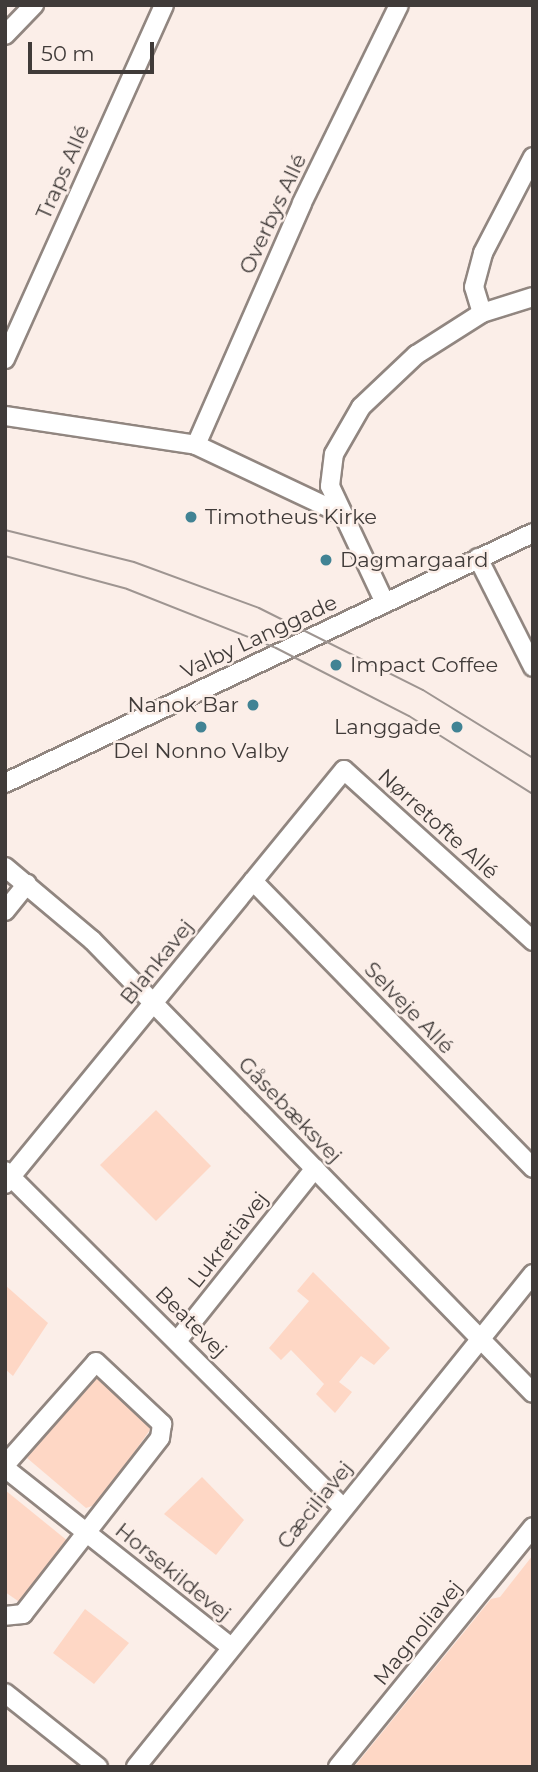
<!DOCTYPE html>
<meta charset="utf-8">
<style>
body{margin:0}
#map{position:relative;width:538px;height:1772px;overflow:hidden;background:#fbeee8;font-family:Montserrat,sans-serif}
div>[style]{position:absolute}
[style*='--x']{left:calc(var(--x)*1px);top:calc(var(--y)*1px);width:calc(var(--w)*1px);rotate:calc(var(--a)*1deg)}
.green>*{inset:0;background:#fed7c5}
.roads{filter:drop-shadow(2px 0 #918680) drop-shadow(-2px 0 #918680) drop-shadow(0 2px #918680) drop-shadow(0 -2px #918680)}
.minor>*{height:18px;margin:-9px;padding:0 9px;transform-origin:9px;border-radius:9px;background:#fff}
.tram>*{height:2px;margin:-1px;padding:0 1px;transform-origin:1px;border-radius:1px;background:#9e9591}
.dots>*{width:19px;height:19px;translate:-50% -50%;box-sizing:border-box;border:4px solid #fbeee8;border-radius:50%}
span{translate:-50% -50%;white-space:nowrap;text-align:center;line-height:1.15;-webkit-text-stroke:5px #fbeee8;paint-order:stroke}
.street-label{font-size:21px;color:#403b39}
.poi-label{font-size:21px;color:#403b39}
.left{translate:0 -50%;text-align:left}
.right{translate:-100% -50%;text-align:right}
.frame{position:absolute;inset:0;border:7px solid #403b39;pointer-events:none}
.scale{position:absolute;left:28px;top:42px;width:126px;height:32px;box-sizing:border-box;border:4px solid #403b39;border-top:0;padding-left:9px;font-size:21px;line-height:24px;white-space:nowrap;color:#403b39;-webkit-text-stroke:5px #fbeee8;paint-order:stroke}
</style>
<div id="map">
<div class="green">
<i style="clip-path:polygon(156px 1110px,211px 1166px,156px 1221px,100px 1165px)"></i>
<i style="clip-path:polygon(313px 1272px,390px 1348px,374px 1365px,361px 1356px,339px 1382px,352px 1392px,335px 1413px,316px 1394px,324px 1384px,291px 1350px,281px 1360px,269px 1348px,309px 1301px,297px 1291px)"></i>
<i style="clip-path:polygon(5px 1285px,48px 1323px,13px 1376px,5px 1369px)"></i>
<i style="clip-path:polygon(97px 1370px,152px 1427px,98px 1504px,86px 1508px,27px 1458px)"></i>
<i style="clip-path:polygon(202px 1477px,244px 1520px,216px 1555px,164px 1514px)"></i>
<i style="clip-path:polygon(5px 1490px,69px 1542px,21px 1603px,5px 1592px)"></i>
<i style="clip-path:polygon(533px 1555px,533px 1767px,354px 1767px,491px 1599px,500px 1597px)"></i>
<i style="clip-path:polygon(85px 1609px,129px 1643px,94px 1684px,53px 1653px)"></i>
</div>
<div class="roads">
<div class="minor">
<i style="--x:5;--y:35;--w:42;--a:-46"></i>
<i style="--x:482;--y:313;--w:27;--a:-107"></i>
<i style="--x:474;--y:287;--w:35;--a:-75"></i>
<i style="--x:483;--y:253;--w:108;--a:-62.5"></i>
<i style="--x:5;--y:359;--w:388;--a:-65.8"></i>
<i style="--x:5;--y:416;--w:193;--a:8.6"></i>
<i style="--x:196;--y:445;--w:159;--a:25.3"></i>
<i style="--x:196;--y:445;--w:264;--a:-66.3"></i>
<i style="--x:302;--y:203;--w:220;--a:-63.9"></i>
<i style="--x:478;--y:558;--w:122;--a:63.2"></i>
<i style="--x:385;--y:603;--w:129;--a:-115.2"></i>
<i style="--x:330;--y:486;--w:32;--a:-83"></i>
<i style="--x:334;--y:454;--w:54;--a:-60.1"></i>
<i style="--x:361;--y:407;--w:76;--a:-43.4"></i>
<i style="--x:416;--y:355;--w:78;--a:-32.5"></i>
<i style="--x:482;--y:313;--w:53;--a:-17.4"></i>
<i style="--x:5;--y:783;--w:584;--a:-25.34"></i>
<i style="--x:5;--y:867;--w:114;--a:40"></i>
<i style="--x:92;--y:940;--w:632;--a:45.77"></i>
<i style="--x:253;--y:881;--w:401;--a:45.7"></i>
<i style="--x:5;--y:911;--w:35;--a:-51"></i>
<i style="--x:5;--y:1171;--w:476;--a:44.9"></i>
<i style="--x:5;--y:1184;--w:535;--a:-50.69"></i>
<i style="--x:344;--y:770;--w:255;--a:42.1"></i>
<i style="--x:177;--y:1341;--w:221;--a:-51.4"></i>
<i style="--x:5;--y:1465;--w:137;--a:-48.5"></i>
<i style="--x:96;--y:1362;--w:91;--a:43.2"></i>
<i style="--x:162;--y:1424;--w:14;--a:98"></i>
<i style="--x:160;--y:1438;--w:223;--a:127.9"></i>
<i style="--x:23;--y:1614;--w:18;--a:174"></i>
<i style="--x:5;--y:1468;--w:288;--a:38.4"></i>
<i style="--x:5;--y:1693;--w:119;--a:38.5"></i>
<i style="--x:136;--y:1767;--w:633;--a:-51.16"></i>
<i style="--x:338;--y:1767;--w:309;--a:-50.9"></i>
</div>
</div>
<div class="tram">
<i style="--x:5;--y:530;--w:133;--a:13.9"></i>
<i style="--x:134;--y:562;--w:133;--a:20.2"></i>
<i style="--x:259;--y:608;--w:183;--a:26.6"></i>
<i style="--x:423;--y:690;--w:129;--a:31.7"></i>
<i style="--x:5;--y:556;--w:126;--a:15.1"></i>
<i style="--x:127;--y:589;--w:160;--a:21.6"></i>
<i style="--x:276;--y:648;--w:149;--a:27.1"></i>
<i style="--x:409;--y:716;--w:146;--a:32.2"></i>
</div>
<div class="dots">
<i style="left:191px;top:517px;background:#418394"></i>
<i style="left:326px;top:560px;background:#418394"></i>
<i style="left:336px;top:665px;background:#418394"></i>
<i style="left:253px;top:705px;background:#418394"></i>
<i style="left:201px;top:727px;background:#418394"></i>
<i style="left:457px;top:727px;background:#418394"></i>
</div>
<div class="street-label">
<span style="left:63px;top:172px;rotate:-66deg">Traps Allé</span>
<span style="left:273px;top:214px;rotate:-65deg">Overbys Allé</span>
<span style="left:259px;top:637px;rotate:-25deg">Valby Langgade</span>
<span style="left:438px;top:824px;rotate:42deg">Nørretofte Allé</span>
<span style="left:157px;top:962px;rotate:-51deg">Blankavej</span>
<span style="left:409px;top:1008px;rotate:46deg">Selveje Allé</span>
<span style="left:290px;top:1110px;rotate:46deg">Gåsebæksvej</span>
<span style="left:228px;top:1240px;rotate:-52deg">Lukretiavej</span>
<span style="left:191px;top:1322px;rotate:45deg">Beatevej</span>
<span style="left:315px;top:1505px;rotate:-51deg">Cæciliavej</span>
<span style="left:173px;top:1572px;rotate:39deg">Horsekildevej</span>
<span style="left:418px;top:1633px;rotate:-51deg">Magnoliavej</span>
</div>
<div class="poi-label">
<span class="left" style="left:205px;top:517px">Timotheus Kirke</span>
<span class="left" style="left:340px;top:560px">Dagmargaard</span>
<span class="left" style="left:350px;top:665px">Impact Coffee</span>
<span class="right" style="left:239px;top:705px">Nanok Bar</span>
<span class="right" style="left:441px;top:727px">Langgade</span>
<span style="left:201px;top:751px">Del Nonno Valby</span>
</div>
<div class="frame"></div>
<div class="scale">50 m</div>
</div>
